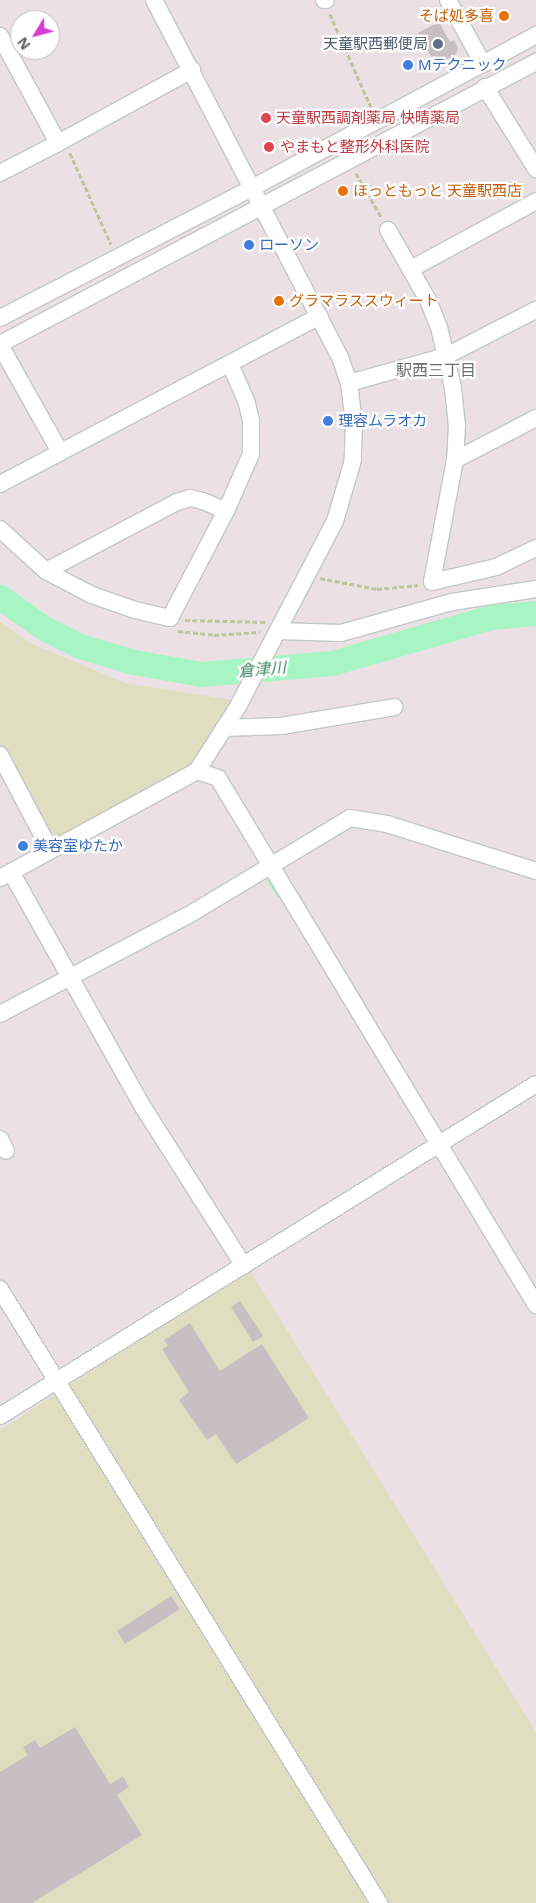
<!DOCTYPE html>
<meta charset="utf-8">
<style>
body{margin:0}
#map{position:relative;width:536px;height:1903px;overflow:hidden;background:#ebe1e4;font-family:"Noto Sans","Noto Sans JP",sans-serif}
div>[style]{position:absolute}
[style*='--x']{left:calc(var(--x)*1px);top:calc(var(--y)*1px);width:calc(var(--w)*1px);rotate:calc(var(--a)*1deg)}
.green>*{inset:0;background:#e0dec0}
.stream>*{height:4.5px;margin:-2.25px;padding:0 2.25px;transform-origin:2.25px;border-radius:2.25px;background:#a7f5c4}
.river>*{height:25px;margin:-12.5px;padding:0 12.5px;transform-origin:12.5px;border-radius:12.5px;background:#a7f5c4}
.building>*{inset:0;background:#c8bfc3}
.path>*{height:2.5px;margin-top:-1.25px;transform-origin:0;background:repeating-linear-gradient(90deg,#bcc59d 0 5px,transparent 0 7.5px)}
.roads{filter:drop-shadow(1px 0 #c2c8c6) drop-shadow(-1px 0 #c2c8c6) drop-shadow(0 1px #c2c8c6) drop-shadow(0 -1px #c2c8c6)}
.minor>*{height:16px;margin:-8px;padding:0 8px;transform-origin:8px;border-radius:8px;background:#fff}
.dots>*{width:14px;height:14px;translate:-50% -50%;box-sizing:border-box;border:2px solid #fff;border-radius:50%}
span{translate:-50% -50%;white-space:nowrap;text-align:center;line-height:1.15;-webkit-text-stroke:4.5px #fff;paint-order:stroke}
.food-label{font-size:15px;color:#c56008}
.right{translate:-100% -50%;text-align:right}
.left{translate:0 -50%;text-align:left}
.service-label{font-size:15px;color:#4e5e75}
.shop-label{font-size:15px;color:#366cbe}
.health-label{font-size:15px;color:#be3a42}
.neighbourhood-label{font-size:16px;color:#6b726e}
.water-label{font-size:16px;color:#3b845c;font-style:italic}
.north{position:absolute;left:10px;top:10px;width:50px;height:50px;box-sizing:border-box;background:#fff;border:1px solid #bdbfbe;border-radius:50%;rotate:233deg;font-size:14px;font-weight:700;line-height:20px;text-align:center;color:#59605d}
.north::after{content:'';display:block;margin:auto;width:18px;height:22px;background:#d53cd2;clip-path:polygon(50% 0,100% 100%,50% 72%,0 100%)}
</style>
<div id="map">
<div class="green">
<i style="clip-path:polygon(0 622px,32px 644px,125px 683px,233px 700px,191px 769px,52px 842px,0 743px)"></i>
<i style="clip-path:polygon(249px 1269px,536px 1732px,536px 1903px,0 1903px,0 1430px)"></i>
</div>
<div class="stream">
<i style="--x:268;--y:877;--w:21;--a:59"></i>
</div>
<div class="river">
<i style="--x:0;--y:597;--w:54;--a:35.2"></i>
<i style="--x:44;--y:628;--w:40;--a:26.6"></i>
<i style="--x:80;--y:646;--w:56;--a:16.5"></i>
<i style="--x:134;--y:662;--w:68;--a:10.2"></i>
<i style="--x:201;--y:674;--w:131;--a:-4.8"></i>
<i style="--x:332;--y:663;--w:166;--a:-16.1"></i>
<i style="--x:491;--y:617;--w:45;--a:-5.1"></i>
</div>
<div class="building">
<i style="clip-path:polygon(439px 22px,450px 42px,454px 40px,458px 48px,456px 54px,436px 65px,418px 33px)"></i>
<i style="clip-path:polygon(240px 1301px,263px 1336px,253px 1342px,231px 1307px)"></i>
<i style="clip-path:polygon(190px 1323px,220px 1371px,262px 1344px,309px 1418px,236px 1464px,216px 1434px,207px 1440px,179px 1400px,189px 1392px,162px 1349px,168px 1346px,164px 1340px)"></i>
<i style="clip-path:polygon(171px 1596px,180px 1609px,125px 1644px,117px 1631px)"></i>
<i style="clip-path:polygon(75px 1727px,110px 1784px,123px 1776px,129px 1787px,117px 1795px,142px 1835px,32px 1903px,0 1903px,0 1772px,28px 1755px,23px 1747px,35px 1740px,40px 1748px)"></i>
</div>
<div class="path">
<i style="--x:330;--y:14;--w:102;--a:66.2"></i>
<i style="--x:70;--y:153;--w:100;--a:65.7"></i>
<i style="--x:356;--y:173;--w:52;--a:60"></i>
<i style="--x:320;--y:578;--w:58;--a:10.9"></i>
<i style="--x:377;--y:589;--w:41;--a:-5.6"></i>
<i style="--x:185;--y:620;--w:80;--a:1.4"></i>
<i style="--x:178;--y:631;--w:36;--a:6"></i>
<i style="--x:214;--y:635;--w:46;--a:-3.7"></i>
</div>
<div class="roads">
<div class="minor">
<i style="--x:154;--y:0;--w:403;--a:62.5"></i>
<i style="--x:340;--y:357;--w:28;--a:71"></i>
<i style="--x:349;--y:383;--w:39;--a:83"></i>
<i style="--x:354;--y:422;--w:38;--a:92"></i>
<i style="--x:353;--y:460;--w:64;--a:106.4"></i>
<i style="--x:335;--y:521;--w:208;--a:117.6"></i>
<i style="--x:239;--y:705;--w:78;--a:122.5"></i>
<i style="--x:324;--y:0;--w:2;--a:0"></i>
<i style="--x:448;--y:0;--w:73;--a:61.3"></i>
<i style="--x:0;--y:36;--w:122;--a:61.5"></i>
<i style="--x:58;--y:143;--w:153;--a:-28.6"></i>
<i style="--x:485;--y:87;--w:97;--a:58.1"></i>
<i style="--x:0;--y:173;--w:65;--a:-27.3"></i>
<i style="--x:388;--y:230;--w:81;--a:60.3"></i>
<i style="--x:428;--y:300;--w:29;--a:68"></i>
<i style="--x:439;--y:327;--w:63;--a:77.1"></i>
<i style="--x:453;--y:388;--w:37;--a:84"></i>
<i style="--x:457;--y:425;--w:35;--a:93"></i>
<i style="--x:455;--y:460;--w:124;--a:100.7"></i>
<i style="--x:432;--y:582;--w:66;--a:-13.2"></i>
<i style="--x:496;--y:567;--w:44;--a:-25.4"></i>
<i style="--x:411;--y:269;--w:142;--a:-28.5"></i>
<i style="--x:0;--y:318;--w:284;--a:-27.3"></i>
<i style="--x:252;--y:188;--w:323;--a:-28.3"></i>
<i style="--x:0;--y:344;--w:606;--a:-27.75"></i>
<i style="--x:0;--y:345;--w:123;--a:60.7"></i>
<i style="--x:349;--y:383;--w:101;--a:-15.6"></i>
<i style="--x:446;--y:356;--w:101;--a:-27.1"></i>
<i style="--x:455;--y:460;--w:91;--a:-27.4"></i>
<i style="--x:0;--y:484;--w:361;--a:-27.7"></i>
<i style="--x:0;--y:529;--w:62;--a:42.4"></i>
<i style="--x:46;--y:571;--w:52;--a:27.6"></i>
<i style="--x:92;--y:595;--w:46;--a:19.2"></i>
<i style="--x:135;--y:610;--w:36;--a:13"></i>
<i style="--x:170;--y:618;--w:121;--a:-62.4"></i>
<i style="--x:226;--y:511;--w:62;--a:-66.3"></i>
<i style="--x:251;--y:454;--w:33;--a:-90"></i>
<i style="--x:251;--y:421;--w:18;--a:-103"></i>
<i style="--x:247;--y:403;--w:43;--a:-113.6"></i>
<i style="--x:46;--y:571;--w:148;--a:-27.8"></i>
<i style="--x:177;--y:502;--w:14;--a:-17"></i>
<i style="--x:190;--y:498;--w:13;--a:13"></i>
<i style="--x:203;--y:501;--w:25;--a:23"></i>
<i style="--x:279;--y:631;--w:62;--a:1.8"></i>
<i style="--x:341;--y:633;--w:115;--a:-15.6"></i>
<i style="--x:452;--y:602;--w:85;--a:-8.8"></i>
<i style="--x:224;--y:728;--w:57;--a:-2"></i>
<i style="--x:281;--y:726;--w:115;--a:-9.5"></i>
<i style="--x:0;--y:755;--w:107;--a:62.2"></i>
<i style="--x:11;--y:872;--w:270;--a:60.7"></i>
<i style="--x:143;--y:1107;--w:188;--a:57.6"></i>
<i style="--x:0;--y:878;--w:224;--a:-28.5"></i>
<i style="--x:197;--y:771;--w:22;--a:18"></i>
<i style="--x:218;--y:778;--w:616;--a:58.89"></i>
<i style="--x:0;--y:1014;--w:211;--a:-27.7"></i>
<i style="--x:187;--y:916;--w:190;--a:-31"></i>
<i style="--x:350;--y:818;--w:37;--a:9"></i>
<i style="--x:387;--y:824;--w:156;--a:17.5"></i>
<i style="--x:0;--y:1139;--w:13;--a:63"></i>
<i style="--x:0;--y:1289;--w:722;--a:58.31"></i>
<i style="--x:0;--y:1416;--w:630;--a:-31.77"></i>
</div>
</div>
<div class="dots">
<i style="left:504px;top:16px;background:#e8710a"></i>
<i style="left:438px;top:44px;background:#5c6f8a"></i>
<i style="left:408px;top:65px;background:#3f7fe0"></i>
<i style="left:266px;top:118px;background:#e0444e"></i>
<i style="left:269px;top:147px;background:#e0444e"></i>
<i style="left:343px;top:191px;background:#e8710a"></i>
<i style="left:249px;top:245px;background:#3f7fe0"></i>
<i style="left:279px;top:301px;background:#e8710a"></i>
<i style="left:328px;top:421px;background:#3f7fe0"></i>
<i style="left:23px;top:846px;background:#3f7fe0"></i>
</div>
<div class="food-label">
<span class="right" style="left:494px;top:16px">そば処多喜</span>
<span class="left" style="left:353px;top:191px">ほっともっと 天童駅西店</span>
<span class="left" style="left:289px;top:301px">グラマラススウィート</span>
</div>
<div class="service-label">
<span class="right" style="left:428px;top:44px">天童駅西郵便局</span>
</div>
<div class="shop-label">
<span class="left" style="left:418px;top:65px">Mテクニック</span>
<span class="left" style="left:259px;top:245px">ローソン</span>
<span class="left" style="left:338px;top:421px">理容ムラオカ</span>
<span class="left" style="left:33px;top:846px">美容室ゆたか</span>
</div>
<div class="health-label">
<span class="left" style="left:276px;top:118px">天童駅西調剤薬局 快晴薬局</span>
<span class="left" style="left:280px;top:147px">やまもと整形外科医院</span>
</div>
<div class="neighbourhood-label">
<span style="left:436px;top:370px">駅西三丁目</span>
</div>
<div class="water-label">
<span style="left:262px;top:669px;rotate:-5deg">倉津川</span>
</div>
<div class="north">N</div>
</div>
